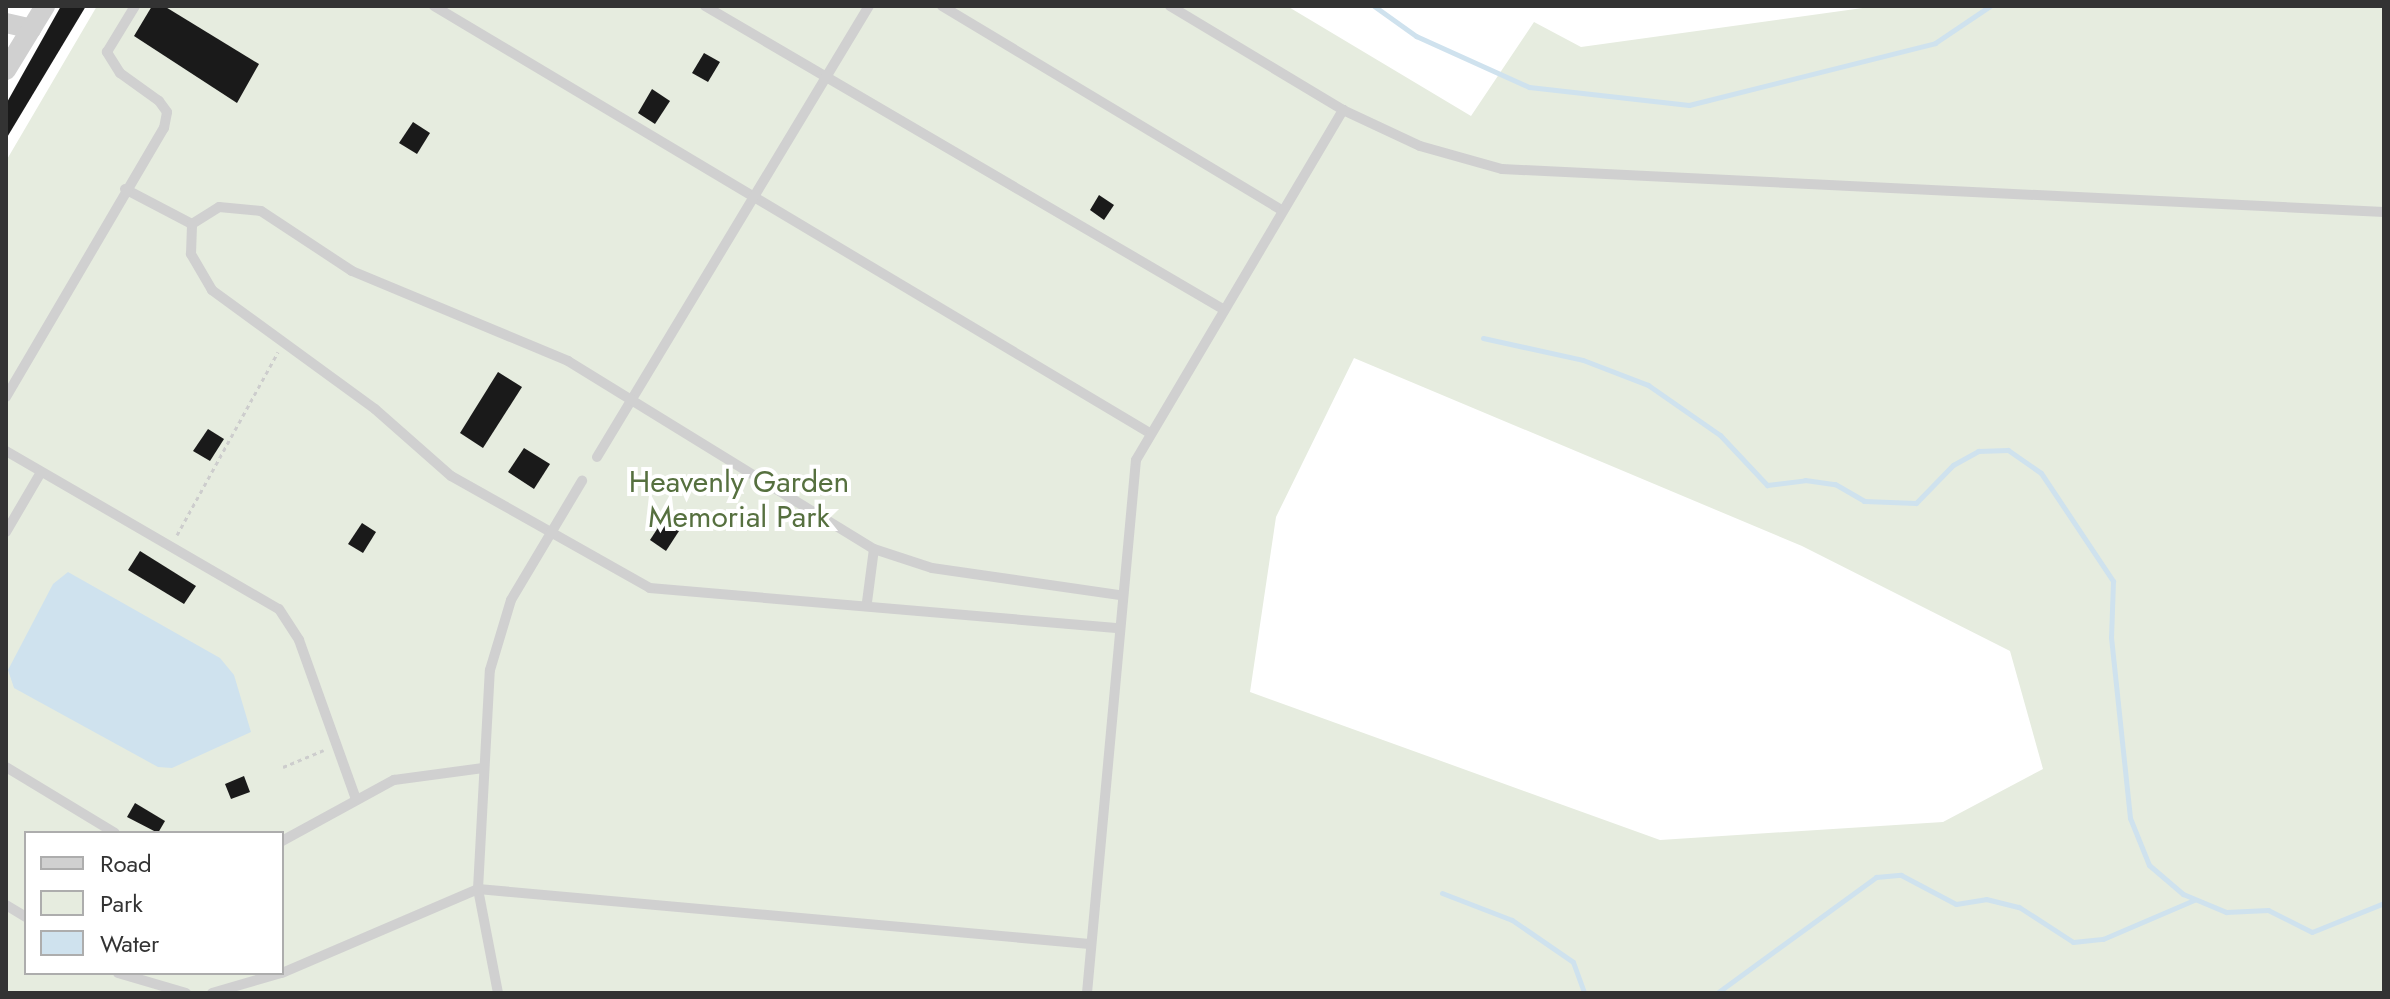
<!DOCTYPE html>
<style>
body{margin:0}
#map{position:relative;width:2390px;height:999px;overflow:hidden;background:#fff;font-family:Jost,sans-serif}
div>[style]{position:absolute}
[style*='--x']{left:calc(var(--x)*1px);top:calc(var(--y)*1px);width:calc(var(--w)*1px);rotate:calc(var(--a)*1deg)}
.green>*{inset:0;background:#e6ecdf}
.water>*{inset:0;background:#cfe2ee}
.stream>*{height:5px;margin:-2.5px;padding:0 2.5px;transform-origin:2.5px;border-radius:2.5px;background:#cfe2ee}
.building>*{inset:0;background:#1a1a1a}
.path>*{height:3px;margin-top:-1.5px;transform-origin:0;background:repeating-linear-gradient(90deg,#cdcdcd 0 4px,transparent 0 8px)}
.lane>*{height:10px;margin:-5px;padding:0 5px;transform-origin:5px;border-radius:5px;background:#d0d0d0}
.street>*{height:20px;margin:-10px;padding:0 10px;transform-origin:10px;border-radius:10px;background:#d0d0d0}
span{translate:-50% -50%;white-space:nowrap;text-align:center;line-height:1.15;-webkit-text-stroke:8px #fff;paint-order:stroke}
.park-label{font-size:30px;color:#56703f}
.frame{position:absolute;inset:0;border:8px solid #333;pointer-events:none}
.legend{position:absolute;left:24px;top:831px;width:260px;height:144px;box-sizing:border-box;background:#fff;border:2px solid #adadad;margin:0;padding:10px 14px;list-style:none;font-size:24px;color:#333}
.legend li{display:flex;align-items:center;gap:16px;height:40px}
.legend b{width:40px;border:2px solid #adadad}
</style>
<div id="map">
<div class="green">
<i style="clip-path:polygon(evenodd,97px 6px,1287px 6px,1471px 116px,1534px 22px,1581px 47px,1877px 6px,2384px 6px,2384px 993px,6px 993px,6px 161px,97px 6px,1354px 358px,1802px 546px,2010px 651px,2043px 769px,1943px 822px,1660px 840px,1250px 692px,1276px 517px,1354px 358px,97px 6px,26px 833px,282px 833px,282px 973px,26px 973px,26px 833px)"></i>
</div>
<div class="water">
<i style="clip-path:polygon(68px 572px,220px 658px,234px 675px,251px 732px,172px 768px,158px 767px,14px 688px,8px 670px,53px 584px)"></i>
</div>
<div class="stream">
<i style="--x:1374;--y:6;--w:52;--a:35.5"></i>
<i style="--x:1416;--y:36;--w:124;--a:24.3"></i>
<i style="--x:1529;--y:87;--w:161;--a:6.4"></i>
<i style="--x:1689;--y:105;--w:254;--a:-14.1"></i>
<i style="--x:1935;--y:43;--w:66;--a:-33.9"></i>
<i style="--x:1483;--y:338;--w:102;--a:12.4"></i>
<i style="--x:1583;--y:360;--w:70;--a:21"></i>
<i style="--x:1648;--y:385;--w:88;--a:34.8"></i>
<i style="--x:1720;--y:435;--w:69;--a:46.8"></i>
<i style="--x:1767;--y:485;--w:38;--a:-7"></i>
<i style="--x:1805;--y:480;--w:30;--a:8"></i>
<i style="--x:1835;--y:484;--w:34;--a:30"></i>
<i style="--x:1864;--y:501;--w:52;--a:2.2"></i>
<i style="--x:1916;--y:503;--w:53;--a:-45.8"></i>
<i style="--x:1953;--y:465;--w:29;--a:-29"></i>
<i style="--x:1978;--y:451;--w:30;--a:-2"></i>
<i style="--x:2008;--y:450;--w:40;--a:34.9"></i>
<i style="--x:2041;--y:473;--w:130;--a:56.3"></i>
<i style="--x:2113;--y:581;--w:56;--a:92"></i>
<i style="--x:2111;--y:637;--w:182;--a:84"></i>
<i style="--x:2130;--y:818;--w:51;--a:68"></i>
<i style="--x:2149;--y:865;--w:45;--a:40.5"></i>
<i style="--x:2183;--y:894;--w:47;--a:22.7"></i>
<i style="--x:2226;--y:912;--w:42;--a:-2.7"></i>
<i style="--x:2268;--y:910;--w:49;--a:26.6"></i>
<i style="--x:2312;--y:932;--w:78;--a:-21.9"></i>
<i style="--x:1442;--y:893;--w:75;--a:21.1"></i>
<i style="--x:1512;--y:920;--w:74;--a:34.5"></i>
<i style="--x:1573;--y:962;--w:33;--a:70"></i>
<i style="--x:1717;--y:993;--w:197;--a:-36.1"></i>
<i style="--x:1876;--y:877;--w:25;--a:-5"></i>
<i style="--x:1901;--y:875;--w:62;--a:27.8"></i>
<i style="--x:1956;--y:904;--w:30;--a:-9"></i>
<i style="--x:1986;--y:899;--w:34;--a:14"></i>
<i style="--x:2019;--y:907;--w:64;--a:32.9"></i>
<i style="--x:2073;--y:942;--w:30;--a:-6"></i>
<i style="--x:2103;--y:939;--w:99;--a:-23.2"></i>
</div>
<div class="building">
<i style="clip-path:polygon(61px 6px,86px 6px,6px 139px,6px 104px)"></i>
<i style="clip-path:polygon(152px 6px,164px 6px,259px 64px,237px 103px,134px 36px)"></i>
<i style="clip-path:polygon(704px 53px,720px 62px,708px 82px,692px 73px)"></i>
<i style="clip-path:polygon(652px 89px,670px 101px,655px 124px,638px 113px)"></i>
<i style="clip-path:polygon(413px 122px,430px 133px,417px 154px,399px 143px)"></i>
<i style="clip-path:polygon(1099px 195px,1114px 205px,1104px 220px,1090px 210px)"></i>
<i style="clip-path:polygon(498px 372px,522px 387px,483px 448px,460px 433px)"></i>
<i style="clip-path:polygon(208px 429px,224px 439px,210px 461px,193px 451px)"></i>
<i style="clip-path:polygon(524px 448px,550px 464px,534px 489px,508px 472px)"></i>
<i style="clip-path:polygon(663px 520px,679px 531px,666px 551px,650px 540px)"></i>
<i style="clip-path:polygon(362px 523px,376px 532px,363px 553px,348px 544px)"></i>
<i style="clip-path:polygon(140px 551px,196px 586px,184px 604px,128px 570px)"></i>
<i style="clip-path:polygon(244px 776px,250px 792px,231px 799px,225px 784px)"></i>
<i style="clip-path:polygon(135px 803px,165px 821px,158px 833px,127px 817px)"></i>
</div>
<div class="path">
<i style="--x:177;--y:535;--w:209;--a:-61.1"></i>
<i style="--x:283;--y:767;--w:44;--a:-22.5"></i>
</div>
<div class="lane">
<i style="--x:434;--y:6;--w:831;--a:30.82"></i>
<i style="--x:705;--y:6;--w:600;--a:30.33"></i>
<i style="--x:942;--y:6;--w:396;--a:31"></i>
<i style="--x:1170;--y:6;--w:202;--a:31"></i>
<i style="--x:1343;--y:110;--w:85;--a:25.1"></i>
<i style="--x:1420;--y:146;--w:85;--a:15.7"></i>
<i style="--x:1502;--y:169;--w:883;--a:2.79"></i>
<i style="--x:125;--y:189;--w:76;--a:27.6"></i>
<i style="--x:6;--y:397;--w:312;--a:-59.6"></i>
<i style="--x:164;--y:128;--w:16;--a:-79"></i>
<i style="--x:167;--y:112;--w:14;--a:-126"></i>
<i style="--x:159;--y:101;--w:48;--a:-144.3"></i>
<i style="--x:120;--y:73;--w:25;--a:-122"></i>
<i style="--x:107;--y:52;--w:54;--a:-58.7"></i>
<i style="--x:6;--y:451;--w:315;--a:30.1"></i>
<i style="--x:279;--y:609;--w:37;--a:57"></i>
<i style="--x:299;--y:640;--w:166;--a:70.3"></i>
<i style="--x:597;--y:457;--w:527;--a:-58.91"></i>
<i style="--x:6;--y:532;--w:69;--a:-59.7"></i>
<i style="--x:867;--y:602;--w:53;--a:-82.5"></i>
<i style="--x:1116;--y:628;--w:468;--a:-175.1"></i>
<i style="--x:650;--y:588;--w:228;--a:-150.6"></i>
<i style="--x:451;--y:476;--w:101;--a:-138.6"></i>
<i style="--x:375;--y:409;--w:202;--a:-143.9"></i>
<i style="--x:212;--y:290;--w:42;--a:-120.3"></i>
<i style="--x:191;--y:254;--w:30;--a:-88"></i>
<i style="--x:192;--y:224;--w:32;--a:-32"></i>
<i style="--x:219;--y:207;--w:42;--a:5.4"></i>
<i style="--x:261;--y:211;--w:109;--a:33.4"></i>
<i style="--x:352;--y:271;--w:234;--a:22.6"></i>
<i style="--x:568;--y:361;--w:359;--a:31.6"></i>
<i style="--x:874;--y:549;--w:61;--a:18.1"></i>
<i style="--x:932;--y:568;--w:190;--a:8.2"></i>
<i style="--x:6;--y:767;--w:127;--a:31.2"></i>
<i style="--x:282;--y:841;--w:128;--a:-28.6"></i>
<i style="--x:394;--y:780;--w:90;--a:-7.7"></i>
<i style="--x:6;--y:905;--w:23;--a:31"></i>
<i style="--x:118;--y:973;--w:71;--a:16.4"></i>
<i style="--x:282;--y:973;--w:213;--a:-23.2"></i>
<i style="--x:478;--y:889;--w:614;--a:5.14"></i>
<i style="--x:212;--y:993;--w:72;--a:-16.2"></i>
<i style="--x:498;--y:993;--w:106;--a:-100.9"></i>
<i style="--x:478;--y:889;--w:219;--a:-86.9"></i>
<i style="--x:490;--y:670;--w:73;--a:-73.3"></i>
<i style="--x:511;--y:600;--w:139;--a:-59.2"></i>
<i style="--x:1087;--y:993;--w:535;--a:-84.75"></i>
<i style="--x:1136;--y:460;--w:407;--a:-59.4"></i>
</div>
<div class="street">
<i style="--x:6;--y:23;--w:26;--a:13"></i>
<i style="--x:6;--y:70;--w:75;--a:-58.6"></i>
</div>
<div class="park-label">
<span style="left:739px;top:499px">Heavenly Garden<br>Memorial Park</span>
</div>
<div class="frame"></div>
<ul class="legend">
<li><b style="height:10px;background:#d0d0d0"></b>Road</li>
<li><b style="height:22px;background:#e6ecdf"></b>Park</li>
<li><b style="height:22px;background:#cfe2ee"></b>Water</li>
</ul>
</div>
